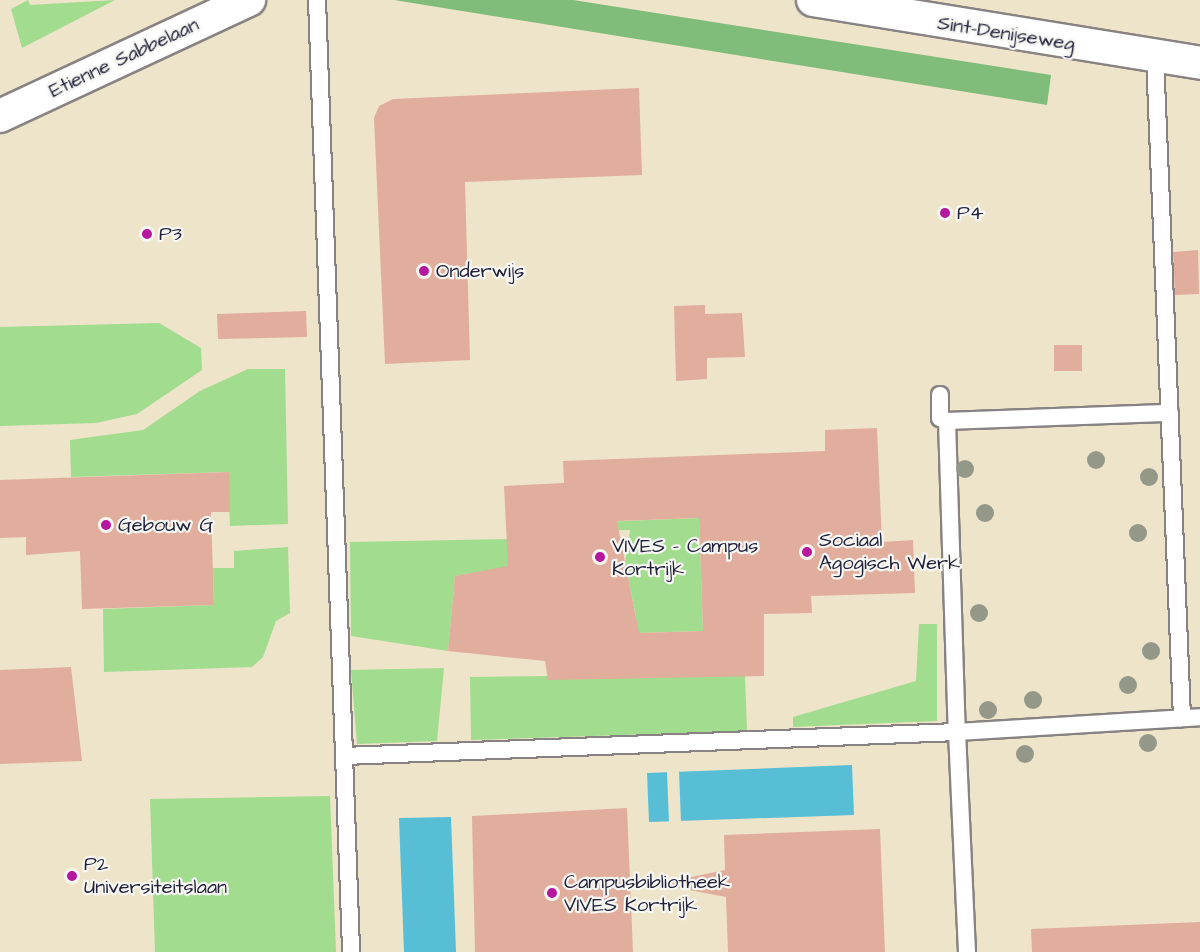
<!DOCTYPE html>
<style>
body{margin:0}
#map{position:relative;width:1200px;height:952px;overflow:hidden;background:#eee4c9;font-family:"Architects Daughter",sans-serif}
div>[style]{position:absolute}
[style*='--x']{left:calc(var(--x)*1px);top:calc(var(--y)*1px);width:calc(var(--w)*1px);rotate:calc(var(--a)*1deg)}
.green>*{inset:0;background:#a1dc8f}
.forest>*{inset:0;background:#80bc7a}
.water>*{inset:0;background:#58bed6}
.pier>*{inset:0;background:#eee4c9}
.building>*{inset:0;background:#e1ad9d}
.roads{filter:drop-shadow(2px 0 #888382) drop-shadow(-2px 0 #888382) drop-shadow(0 2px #888382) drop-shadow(0 -2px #888382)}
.lane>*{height:16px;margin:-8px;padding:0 8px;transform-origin:8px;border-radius:8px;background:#fff}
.street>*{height:32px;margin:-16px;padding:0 16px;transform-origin:16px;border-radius:16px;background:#fff}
.trees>*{width:18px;height:18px;margin:-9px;border-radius:50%;background:#939889}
.dots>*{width:16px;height:16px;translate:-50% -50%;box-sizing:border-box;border:3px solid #f6f6f2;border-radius:50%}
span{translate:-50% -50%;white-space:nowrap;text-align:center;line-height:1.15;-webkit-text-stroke:4.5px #f6f6f2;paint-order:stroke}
.street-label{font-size:20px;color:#22223b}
.poi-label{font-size:20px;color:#22223b}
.left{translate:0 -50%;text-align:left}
</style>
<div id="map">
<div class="green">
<i style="clip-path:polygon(28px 0,30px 5px,115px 0,22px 48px,11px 9px)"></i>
<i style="clip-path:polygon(159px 323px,201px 348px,202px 370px,137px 414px,96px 423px,0 426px,0 327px)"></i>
<i style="clip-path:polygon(248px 369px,285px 369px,288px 524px,230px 526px,228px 472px,71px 477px,70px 440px,143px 430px,200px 391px)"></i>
<i style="clip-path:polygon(699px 518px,703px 631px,605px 634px,605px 623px,636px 617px,625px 562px,630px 530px,567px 531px,546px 524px)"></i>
<i style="clip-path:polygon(510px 539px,518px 565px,455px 576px,448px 651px,351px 636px,350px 542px)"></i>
<i style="clip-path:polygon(288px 547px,290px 613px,276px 621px,263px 657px,252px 667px,104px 672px,103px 609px,214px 605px,213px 568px,234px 568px,234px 551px)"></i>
<i style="clip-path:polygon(919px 624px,937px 624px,937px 721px,793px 727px,793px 717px,916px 681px)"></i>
<i style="clip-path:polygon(444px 668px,437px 741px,357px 744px,351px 670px)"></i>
<i style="clip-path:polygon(548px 676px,745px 676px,747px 731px,471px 740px,470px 677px)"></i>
<i style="clip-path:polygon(330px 796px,336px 952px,155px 952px,150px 799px)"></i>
</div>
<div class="forest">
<i style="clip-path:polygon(394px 0,573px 0,1051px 75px,1047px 105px)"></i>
</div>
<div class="water">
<i style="clip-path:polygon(852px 765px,854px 815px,649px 822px,647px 773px)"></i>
<i style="clip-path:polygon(451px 817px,456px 952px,404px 952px,399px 818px)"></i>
</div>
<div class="pier">
<i style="clip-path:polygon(679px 771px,681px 822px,669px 822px,667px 772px)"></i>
</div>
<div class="building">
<i style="clip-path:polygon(639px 88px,642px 175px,465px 182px,470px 360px,385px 364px,374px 118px,379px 106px,393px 99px)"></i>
<i style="clip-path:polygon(1198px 250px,1199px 294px,1175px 295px,1173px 252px)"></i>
<i style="clip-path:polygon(705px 305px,705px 314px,742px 313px,745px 357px,707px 358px,707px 379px,676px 381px,674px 306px)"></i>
<i style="clip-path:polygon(306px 311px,307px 337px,218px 339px,217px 314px)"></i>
<i style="clip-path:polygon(1054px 345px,1082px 345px,1082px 371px,1054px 371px)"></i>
<i style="clip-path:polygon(evenodd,877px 428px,882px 542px,913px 540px,915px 593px,811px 596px,812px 613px,764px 614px,764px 676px,548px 680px,545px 661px,448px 651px,455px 576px,508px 566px,504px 486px,564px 483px,563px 461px,825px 451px,825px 430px,877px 428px,699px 518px,703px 631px,639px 633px,617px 521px,699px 518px)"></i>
<i style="clip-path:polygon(229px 472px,230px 512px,211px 512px,214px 605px,82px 609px,80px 551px,26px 555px,26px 537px,0 538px,0 480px)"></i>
<i style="clip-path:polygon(71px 667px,82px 761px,0 764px,0 670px)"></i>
<i style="clip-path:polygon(627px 808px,633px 952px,475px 952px,472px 816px)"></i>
<i style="clip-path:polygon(880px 829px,885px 952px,728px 952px,726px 897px,658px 884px,725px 870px,724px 835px)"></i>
<i style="clip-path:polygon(1200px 922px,1200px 952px,1032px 952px,1031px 929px)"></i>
</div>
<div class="roads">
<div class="lane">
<i style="--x:317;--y:0;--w:953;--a:87.95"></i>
<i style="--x:1155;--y:57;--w:662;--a:87.66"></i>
<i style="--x:940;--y:395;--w:23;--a:90"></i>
<i style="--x:940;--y:418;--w:8;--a:23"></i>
<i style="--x:947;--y:421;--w:311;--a:88.2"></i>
<i style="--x:957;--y:732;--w:243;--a:-3.5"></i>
<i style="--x:947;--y:421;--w:223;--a:-2.1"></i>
<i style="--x:344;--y:756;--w:613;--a:-2.24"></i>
<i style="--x:957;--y:732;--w:220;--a:87.4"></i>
</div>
<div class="street">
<i style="--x:813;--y:0;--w:392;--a:9.2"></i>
<i style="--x:0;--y:116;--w:275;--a:-25"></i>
</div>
</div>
<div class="trees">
<i style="left:1096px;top:460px"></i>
<i style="left:965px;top:469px"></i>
<i style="left:1149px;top:477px"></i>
<i style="left:985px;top:513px"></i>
<i style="left:1138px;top:533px"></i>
<i style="left:979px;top:613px"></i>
<i style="left:1151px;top:651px"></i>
<i style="left:1128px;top:685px"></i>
<i style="left:1033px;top:700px"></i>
<i style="left:988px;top:710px"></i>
<i style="left:1148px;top:743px"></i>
<i style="left:1025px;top:754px"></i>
</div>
<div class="dots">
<i style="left:945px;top:213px;background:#b5179e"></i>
<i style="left:147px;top:234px;background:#b5179e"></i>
<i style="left:424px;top:271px;background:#b5179e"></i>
<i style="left:106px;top:525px;background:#b5179e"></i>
<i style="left:807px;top:552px;background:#b5179e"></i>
<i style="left:600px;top:557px;background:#b5179e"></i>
<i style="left:72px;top:876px;background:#b5179e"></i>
<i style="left:552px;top:893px;background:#b5179e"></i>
</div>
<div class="street-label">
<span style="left:1006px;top:34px;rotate:9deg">Sint-Denijseweg</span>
<span style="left:124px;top:58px;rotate:-25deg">Etienne Sabbelaan</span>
</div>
<div class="poi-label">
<span class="left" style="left:957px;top:213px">P4</span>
<span class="left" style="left:159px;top:234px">P3</span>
<span class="left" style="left:436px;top:271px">Onderwijs</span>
<span class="left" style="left:118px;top:525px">Gebouw G</span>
<span class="left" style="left:819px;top:552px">Sociaal<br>Agogisch Werk</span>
<span class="left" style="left:612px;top:558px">VIVES - Campus<br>Kortrijk</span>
<span class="left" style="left:84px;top:876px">P2<br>Universiteitslaan</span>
<span class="left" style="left:564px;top:894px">Campusbibliotheek<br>VIVES Kortrijk</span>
</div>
</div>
